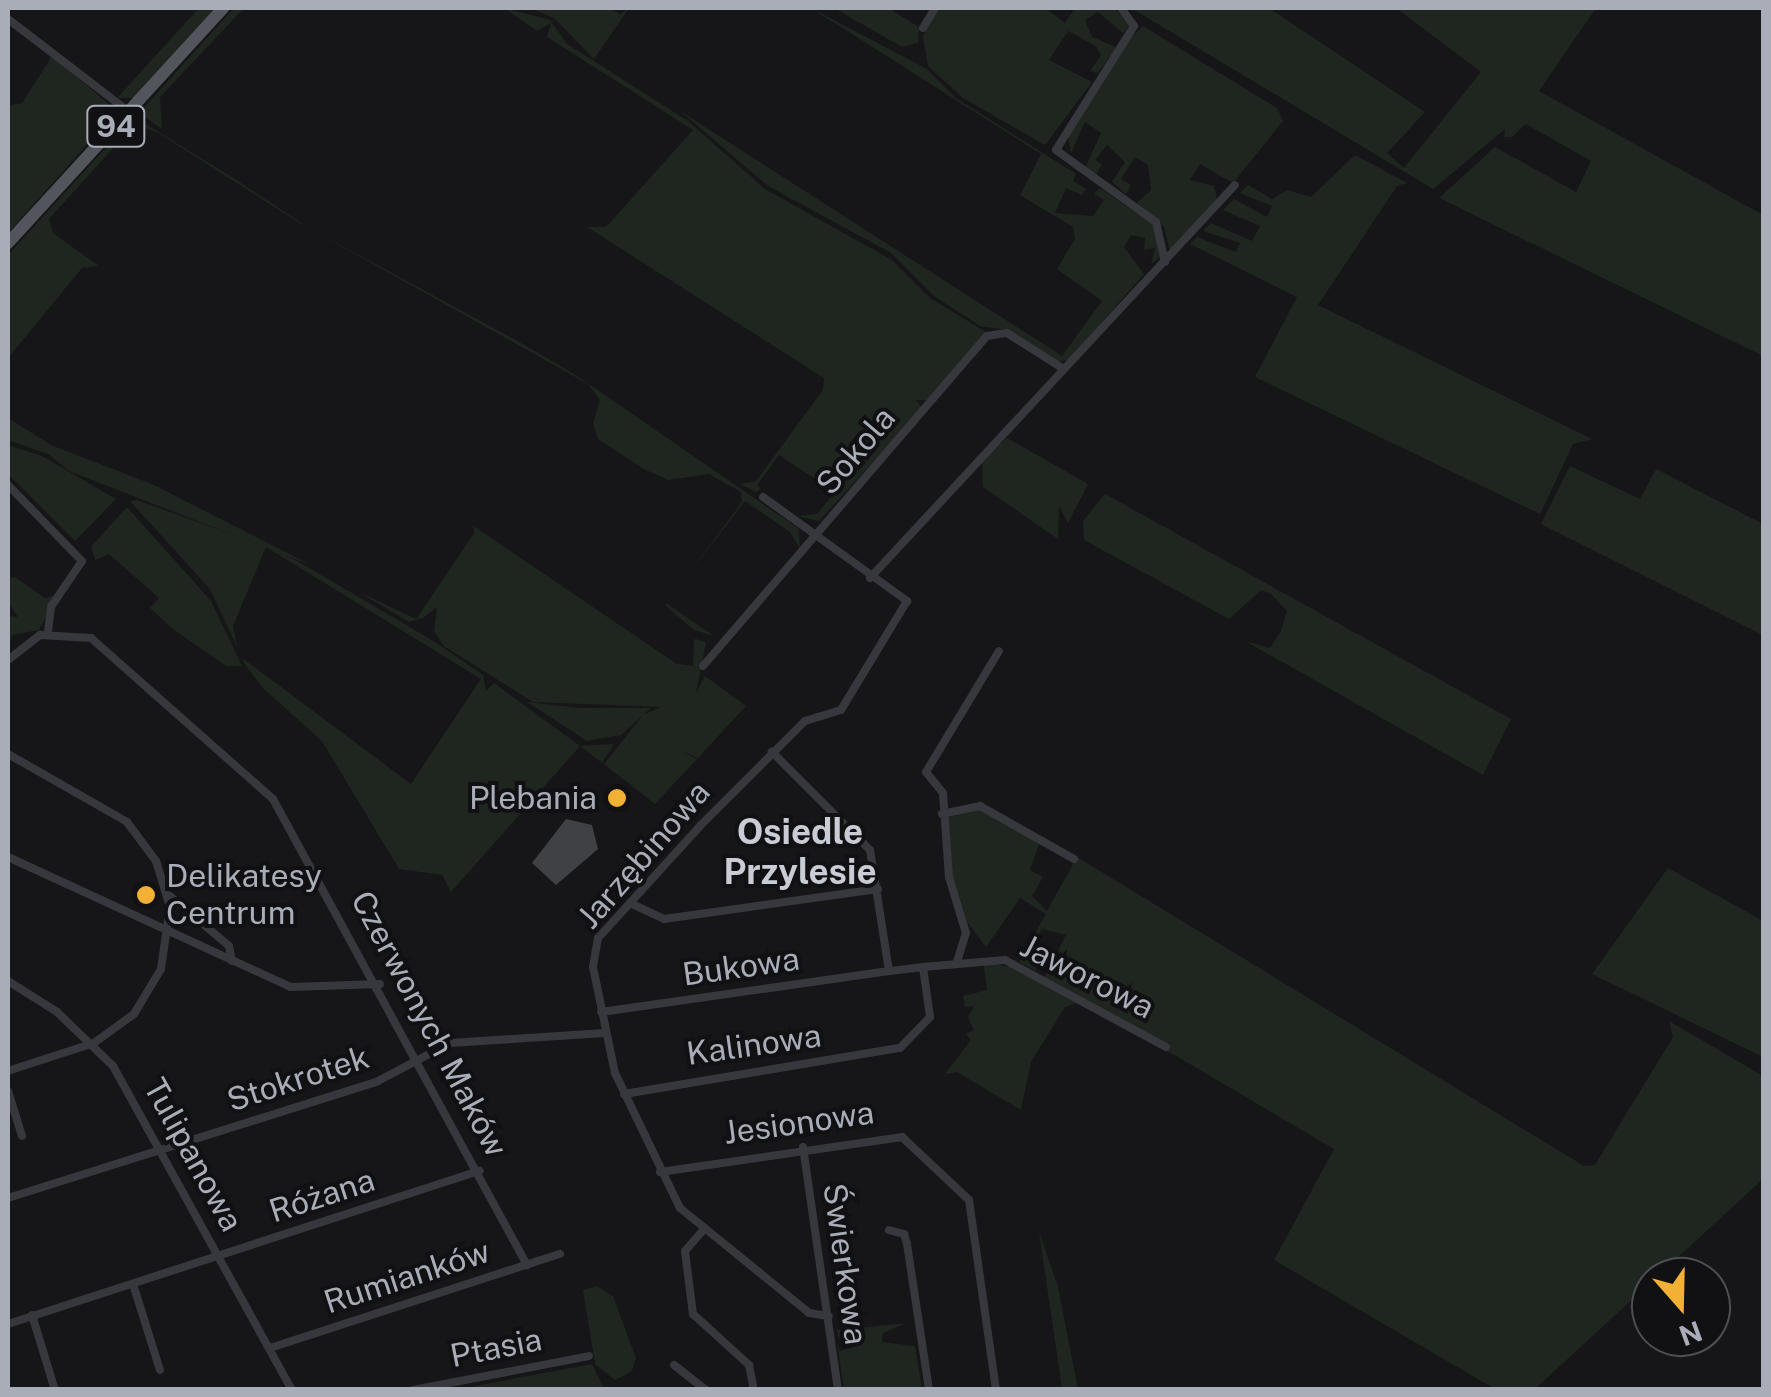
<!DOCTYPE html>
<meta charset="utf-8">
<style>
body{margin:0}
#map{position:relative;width:1771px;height:1397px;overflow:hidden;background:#161618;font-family:"Public Sans",sans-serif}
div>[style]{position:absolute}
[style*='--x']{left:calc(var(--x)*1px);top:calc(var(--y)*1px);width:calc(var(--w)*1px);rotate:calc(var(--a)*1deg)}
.green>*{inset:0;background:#1e261f}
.building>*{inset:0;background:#404145}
.minor>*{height:8px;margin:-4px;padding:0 4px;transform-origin:4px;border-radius:4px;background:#37383d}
.primary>*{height:12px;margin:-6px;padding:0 6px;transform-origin:6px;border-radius:6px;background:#53555c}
.dots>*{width:28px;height:28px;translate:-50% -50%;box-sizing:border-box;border:5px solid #111113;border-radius:50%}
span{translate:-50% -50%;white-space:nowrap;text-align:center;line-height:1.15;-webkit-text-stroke:8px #111113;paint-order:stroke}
.shield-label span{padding:2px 8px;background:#111113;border:2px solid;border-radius:8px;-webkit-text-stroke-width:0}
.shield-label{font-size:30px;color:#a8adb8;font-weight:700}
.street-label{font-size:32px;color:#a8adb8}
.poi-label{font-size:32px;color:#a8adb8}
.right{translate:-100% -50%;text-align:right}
.left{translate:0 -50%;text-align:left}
.neighbourhood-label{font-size:35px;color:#c9ccd4;font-weight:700}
.frame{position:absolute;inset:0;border:10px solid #a8adb8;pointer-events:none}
.north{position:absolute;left:1631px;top:1257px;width:100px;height:100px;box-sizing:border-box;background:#111113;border:2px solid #4d4f55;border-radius:50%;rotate:160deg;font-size:28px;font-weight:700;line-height:40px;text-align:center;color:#a8adb8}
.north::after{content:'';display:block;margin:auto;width:35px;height:45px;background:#f2b134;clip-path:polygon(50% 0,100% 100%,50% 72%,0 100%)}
</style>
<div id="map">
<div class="green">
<i style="clip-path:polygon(199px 8px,217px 8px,134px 98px,117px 98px)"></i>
<i style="clip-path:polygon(234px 8px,244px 8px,160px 97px,162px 129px,139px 113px)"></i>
<i style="clip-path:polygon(504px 8px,550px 20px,567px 44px,688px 121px,765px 189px,892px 260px,930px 298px,986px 332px,929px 400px,916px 400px,922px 408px,819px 521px,798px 516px,817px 514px,835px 492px,779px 455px,757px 485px,761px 489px,756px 492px,740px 484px,756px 481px,823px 390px,824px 378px,587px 227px,606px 227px,693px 130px,547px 37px,551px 23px,537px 31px)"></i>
<i style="clip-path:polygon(530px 8px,609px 8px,620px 14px,629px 8px,594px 59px,554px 18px)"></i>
<i style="clip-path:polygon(811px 8px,927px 69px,956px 98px,1076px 174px,1073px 181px,1086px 189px,1082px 195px,1066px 188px,1055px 213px,1093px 216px,1104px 200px,1094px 194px,1100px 188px,1155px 226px,1161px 257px,1151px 264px,1155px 248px,1144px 250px,1145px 238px,1131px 235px,1124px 247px,1144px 274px,1069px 360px,1058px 361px,1008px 330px,980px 326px,934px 296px,891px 253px,768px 186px,680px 111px,1062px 356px,1102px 301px,1057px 269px,1075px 239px,1073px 227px,1020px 195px,1041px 154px)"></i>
<i style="clip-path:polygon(834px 8px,888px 8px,919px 27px,918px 43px,902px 47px)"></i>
<i style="clip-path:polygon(937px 8px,1045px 8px,1065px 23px,1075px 8px,1114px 8px,1130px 24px,1123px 33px,1098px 12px,1085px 20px,1092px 37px,1116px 47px,1098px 73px,1090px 71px,1101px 55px,1096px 46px,1068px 31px,1049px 60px,1092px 82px,1045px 145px,963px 98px,928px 66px,923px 36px)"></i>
<i style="clip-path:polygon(1131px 8px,1269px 8px,1425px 112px,1387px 153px,1404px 168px,1481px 72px,1396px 8px,1596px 8px,1539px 91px,1763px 215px,1763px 356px,1439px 198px,1495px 147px,1576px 192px,1591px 161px,1526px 124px,1512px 137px,1504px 137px,1505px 129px,1433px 189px)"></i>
<i style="clip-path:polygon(1143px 26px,1277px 108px,1283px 121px,1233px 183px,1200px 164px,1190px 180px,1214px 186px,1217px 199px,1170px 251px,1164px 227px,1137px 203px,1151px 190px,1148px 165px,1135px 157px,1121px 179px,1131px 185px,1126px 194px,1112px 182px,1125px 162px,1107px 145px,1095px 160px,1102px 164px,1096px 175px,1085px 168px,1101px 133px,1085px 122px,1071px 153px,1068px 137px,1061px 142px,1065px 160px,1058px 148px,1059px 143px,1125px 44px)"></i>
<i style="clip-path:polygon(52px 56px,117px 111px,8px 233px,8px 106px,22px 103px)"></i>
<i style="clip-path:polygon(134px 117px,230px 176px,309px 228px,512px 338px,559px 365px,589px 384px,799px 529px,800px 549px,790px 532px,745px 501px,666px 603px,714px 636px,694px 630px,665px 605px,742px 502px,741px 492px,709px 474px,668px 480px,644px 469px,598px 439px,593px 424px,600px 400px,588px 384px,298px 222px,157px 132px,134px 125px,49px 219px,53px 233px,99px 266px,82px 268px,8px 358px,8px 255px)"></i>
<i style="clip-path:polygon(1355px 155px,1407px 183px,1397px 186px,1318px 305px,1592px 439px,1573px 444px,1540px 514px,1255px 377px,1297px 297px,1190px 244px,1197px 237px,1236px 252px,1240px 243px,1203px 231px,1211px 223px,1252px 241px,1260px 226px,1223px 210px,1234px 199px,1267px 217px,1272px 206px,1240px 193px,1248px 185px,1272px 199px,1287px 190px,1311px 197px)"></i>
<i style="clip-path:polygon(8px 418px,51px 445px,154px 485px,313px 566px,69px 471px,48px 454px,8px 440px)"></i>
<i style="clip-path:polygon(1007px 438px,1088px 484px,1068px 523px,1059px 506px,1058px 539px,983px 487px,982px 461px)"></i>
<i style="clip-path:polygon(8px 445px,42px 456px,116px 499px,75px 541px,8px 474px)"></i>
<i style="clip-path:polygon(1570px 466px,1640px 499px,1656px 469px,1763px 524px,1763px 635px,1541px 524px)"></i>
<i style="clip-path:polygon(1105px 494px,1511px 719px,1483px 775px,1245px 641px,1270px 648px,1281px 631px,1287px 611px,1271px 594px,1261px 590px,1229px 619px,1084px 540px,1083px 521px)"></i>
<i style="clip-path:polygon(137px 500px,264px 546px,279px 552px,299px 562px,435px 642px,483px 675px,486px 691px,494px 683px,580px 746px,614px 744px,602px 763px,580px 746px,451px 892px,442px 875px,399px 869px,322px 741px,264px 689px,246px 666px,241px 657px,411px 784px,481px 679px,266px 547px,233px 626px,237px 647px,210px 589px,130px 501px)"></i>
<i style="clip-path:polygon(127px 507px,211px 601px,242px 666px,226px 666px,173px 629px,150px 608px,159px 598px,109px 554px,95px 560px,91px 547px)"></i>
<i style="clip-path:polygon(472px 525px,677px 664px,693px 666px,694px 639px,706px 642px,696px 693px,705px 676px,746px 706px,698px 758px,681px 751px,697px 759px,655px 804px,604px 764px,643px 715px,661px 707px,533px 702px,444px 646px,434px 631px,437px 607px,423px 618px,409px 622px,359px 592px,416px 619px,475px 532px)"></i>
<i style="clip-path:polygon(15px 577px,45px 598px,57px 595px,39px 630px,12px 635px,8px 651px,8px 616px,18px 617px,8px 602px,8px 578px)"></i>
<i style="clip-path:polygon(527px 702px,581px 708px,651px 708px,621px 735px,587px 741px)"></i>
<i style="clip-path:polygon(981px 809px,1040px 842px,1030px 870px,1043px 877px,1032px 896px,1047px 911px,1077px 857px,1584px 1166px,1595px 1165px,1673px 1037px,1669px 1021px,1763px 1076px,1763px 1179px,1535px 1389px,1495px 1389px,1274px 1260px,1334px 1149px,1044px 978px,1066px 935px,1042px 929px,1033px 945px,1036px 971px,1019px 962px,1046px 914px,1020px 898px,986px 947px,967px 922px,953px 879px,946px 818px)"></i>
<i style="clip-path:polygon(1668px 868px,1763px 921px,1763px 1057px,1592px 974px)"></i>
<i style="clip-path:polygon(983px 962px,1010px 967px,1076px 1003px,1065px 1007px,1031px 1062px,1021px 1110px,957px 1072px,945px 1074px,971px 1040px,966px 1034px,974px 1030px,968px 1017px,974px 1006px,965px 1007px,963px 996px,987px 990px)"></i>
<i style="clip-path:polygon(1039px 1231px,1058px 1287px,1078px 1389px,1062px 1389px)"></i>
<i style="clip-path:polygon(597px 1286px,613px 1296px,636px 1358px,632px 1371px,615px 1380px,595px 1364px,583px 1290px)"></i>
<i style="clip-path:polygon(907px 1323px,883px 1333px,882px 1342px,915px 1346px,922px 1389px,844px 1389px,837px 1343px,840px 1351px,863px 1344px,859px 1331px,838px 1337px,837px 1330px)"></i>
<i style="clip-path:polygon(592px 1364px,604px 1389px,471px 1389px,475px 1386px)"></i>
</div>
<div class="building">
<i style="clip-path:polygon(566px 819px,592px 825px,598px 849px,556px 885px,532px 863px)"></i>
</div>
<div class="minor">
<i style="--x:1121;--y:8;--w:22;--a:54"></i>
<i style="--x:1134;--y:26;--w:146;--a:122.2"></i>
<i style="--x:1056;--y:150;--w:123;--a:35.8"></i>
<i style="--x:1156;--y:222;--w:41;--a:77.3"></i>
<i style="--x:8;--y:19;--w:151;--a:37.5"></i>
<i style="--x:923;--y:28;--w:23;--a:-59"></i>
<i style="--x:8;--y:485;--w:106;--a:45.8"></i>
<i style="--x:82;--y:561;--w:55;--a:124"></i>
<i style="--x:51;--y:607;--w:26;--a:97"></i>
<i style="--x:763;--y:497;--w:178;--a:35.8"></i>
<i style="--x:907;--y:601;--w:127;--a:121.2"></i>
<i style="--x:841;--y:710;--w:38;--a:163"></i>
<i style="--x:805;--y:721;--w:147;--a:135"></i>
<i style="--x:701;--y:825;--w:153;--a:132.3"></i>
<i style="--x:598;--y:938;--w:29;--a:100"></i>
<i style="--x:593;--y:967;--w:108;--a:78.3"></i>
<i style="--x:615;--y:1073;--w:150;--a:64.3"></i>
<i style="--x:680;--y:1208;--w:166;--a:39.1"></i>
<i style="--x:809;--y:1313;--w:20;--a:9"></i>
<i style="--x:870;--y:578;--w:536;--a:-47.12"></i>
<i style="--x:8;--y:660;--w:41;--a:-38"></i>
<i style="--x:40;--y:635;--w:51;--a:3.4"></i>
<i style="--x:91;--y:638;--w:243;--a:41.5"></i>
<i style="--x:273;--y:799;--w:531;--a:61.41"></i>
<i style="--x:703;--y:666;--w:435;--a:-49.3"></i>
<i style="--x:987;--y:336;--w:20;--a:-9"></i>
<i style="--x:1007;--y:333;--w:67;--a:32.3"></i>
<i style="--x:8;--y:754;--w:137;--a:29.7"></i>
<i style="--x:127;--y:822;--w:49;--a:53.4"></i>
<i style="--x:156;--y:861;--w:48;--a:73.1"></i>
<i style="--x:170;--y:907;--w:63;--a:98.3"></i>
<i style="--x:161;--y:969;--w:52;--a:121"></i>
<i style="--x:134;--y:1014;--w:49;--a:144.1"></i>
<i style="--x:94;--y:1043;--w:90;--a:162"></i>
<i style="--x:942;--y:814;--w:39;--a:-12"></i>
<i style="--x:980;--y:806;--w:108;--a:29.4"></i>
<i style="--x:8;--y:857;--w:311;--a:24.7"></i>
<i style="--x:291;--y:987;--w:89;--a:-1.9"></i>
<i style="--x:170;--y:896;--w:77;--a:40.3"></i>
<i style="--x:229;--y:946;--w:15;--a:79"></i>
<i style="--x:630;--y:903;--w:38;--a:25"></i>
<i style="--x:664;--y:919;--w:216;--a:-8"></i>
<i style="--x:957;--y:962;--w:30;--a:-73"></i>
<i style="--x:966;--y:933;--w:59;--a:-106.9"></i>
<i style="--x:949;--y:877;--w:84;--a:-94.1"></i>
<i style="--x:943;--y:793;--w:27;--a:-129"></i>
<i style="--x:926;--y:772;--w:141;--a:-58.9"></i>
<i style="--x:923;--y:967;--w:82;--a:-4.9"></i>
<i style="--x:1005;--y:960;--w:183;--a:28.4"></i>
<i style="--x:8;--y:981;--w:58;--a:32.3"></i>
<i style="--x:57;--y:1012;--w:78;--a:44"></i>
<i style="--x:113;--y:1066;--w:370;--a:61.1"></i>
<i style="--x:601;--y:1012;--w:291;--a:-8.1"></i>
<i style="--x:8;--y:1091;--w:47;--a:72.7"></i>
<i style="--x:624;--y:1094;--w:280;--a:-9.5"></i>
<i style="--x:900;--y:1048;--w:43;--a:-45.9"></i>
<i style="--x:930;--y:1017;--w:50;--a:-98"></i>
<i style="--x:923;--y:967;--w:34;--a:173"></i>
<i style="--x:889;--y:971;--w:122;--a:-98.9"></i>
<i style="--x:870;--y:850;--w:139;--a:-135"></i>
<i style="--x:803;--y:1147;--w:246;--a:81.8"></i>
<i style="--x:660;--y:1172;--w:245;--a:-8.2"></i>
<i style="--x:902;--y:1137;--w:92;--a:43.2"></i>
<i style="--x:969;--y:1200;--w:192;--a:81.9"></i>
<i style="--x:8;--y:1198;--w:388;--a:-17.5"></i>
<i style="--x:378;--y:1081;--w:81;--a:-27.8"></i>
<i style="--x:450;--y:1043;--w:155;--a:-3.7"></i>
<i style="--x:705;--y:1228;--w:30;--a:131"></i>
<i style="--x:685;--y:1251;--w:64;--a:82.8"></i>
<i style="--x:693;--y:1314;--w:76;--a:42.3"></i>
<i style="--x:749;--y:1365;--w:25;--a:79"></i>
<i style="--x:889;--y:1230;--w:16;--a:15"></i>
<i style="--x:904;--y:1234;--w:10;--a:73"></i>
<i style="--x:907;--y:1244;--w:148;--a:81.4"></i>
<i style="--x:133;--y:1284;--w:90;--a:72.6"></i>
<i style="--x:32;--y:1315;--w:78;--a:73"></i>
<i style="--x:8;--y:1324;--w:496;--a:-18"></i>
<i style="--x:270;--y:1348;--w:305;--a:-18"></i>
<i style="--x:674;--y:1365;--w:41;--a:38"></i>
<i style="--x:413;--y:1390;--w:179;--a:-10.9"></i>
</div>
<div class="primary">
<i style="--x:8;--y:243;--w:319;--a:-47.5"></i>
</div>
<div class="dots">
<i style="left:617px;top:798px;background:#f2b134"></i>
<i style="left:146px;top:895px;background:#f2b134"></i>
</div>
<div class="shield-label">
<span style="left:116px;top:126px">94</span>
</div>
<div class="street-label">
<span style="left:856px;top:451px;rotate:-50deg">Sokola</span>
<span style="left:644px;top:855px;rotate:-49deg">Jarzębinowa</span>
<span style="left:741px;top:967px;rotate:-8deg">Bukowa</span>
<span style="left:1087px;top:977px;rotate:27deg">Jaworowa</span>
<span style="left:429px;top:1024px;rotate:62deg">Czerwonych Maków</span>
<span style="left:754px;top:1045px;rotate:-8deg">Kalinowa</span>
<span style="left:298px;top:1079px;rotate:-18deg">Stokrotek</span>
<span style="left:799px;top:1123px;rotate:-8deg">Jesionowa</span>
<span style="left:193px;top:1155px;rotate:61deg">Tulipanowa</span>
<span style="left:322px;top:1196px;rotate:-18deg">Różana</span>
<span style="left:845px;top:1264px;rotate:82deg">Świerkowa</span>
<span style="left:407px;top:1277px;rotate:-18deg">Rumianków</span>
<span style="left:496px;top:1348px;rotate:-11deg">Ptasia</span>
</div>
<div class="poi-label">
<span class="right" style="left:597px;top:798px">Plebania</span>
<span class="left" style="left:166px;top:895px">Delikatesy<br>Centrum</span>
</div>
<div class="neighbourhood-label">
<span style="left:800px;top:852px">Osiedle<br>Przylesie</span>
</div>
<div class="frame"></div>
<div class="north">N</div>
</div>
